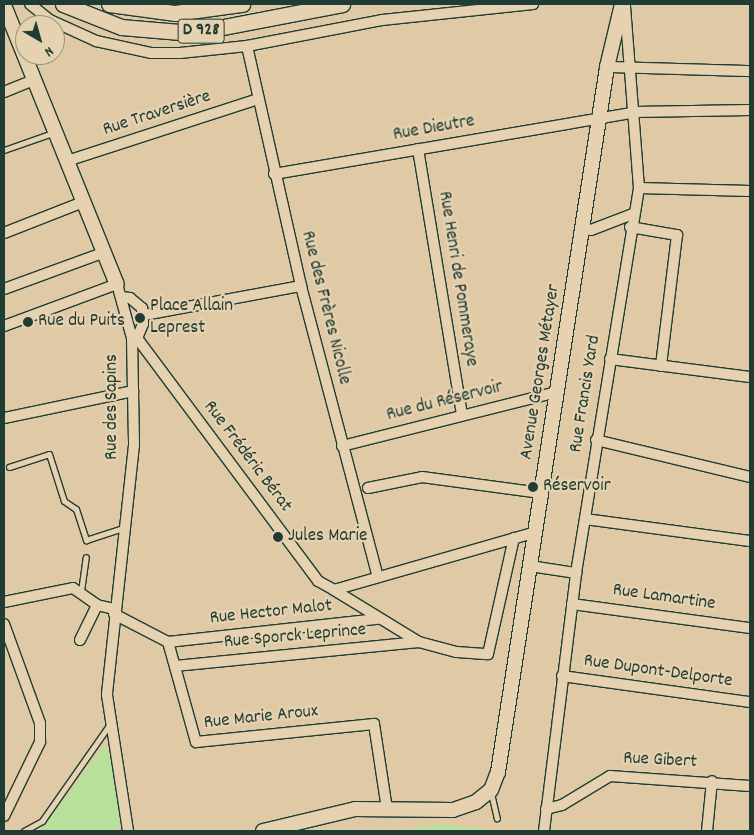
<!DOCTYPE html>
<meta charset="utf-8">
<style>
body{margin:0}
#map{position:relative;width:754px;height:835px;overflow:hidden;background:#e0caa6;font-family:Dekko,sans-serif}
div>[style]{position:absolute}
[style*='--x']{left:calc(var(--x)*1px);top:calc(var(--y)*1px);width:calc(var(--w)*1px);rotate:calc(var(--a)*1deg)}
.green>*{inset:0;background:#b8e09b}
.roads{filter:drop-shadow(1px 0 #1f3d34) drop-shadow(-1px 0 #1f3d34) drop-shadow(0 1px #1f3d34) drop-shadow(0 -1px #1f3d34)}
.lane>*{height:5px;margin:-2.5px;padding:0 2.5px;transform-origin:2.5px;border-radius:2.5px;background:#e6d1b0}
.street>*{height:10px;margin:-5px;padding:0 5px;transform-origin:5px;border-radius:5px;background:#e6d1b0}
.secondary>*{height:14px;margin:-7px;padding:0 7px;transform-origin:7px;border-radius:7px;background:#e6d1b0}
.primary>*{height:15px;margin:-7.5px;padding:0 7.5px;transform-origin:7.5px;border-radius:7.5px;background:#e6d1b0}
.dots>*{width:14px;height:14px;translate:-50% -50%;box-sizing:border-box;border:2px solid #e6d1b0;border-radius:50%}
span{translate:-50% -50%;white-space:nowrap;text-align:center;line-height:1.15;-webkit-text-stroke:4.5px #e6d1b0;paint-order:stroke}
.shield-label span{padding:1px 4px;background:#e6d1b0;border:1px solid;border-radius:4px;-webkit-text-stroke-width:0}
.shield-label{font-size:18px;color:#1f3d34;font-weight:700}
.street-label{font-size:19px;color:#1f3d34}
.poi-label{font-size:19px;color:#1f3d34}
.left{translate:0 -50%;text-align:left}
.frame{position:absolute;inset:0;border:5px solid #1f3d34;pointer-events:none}
.north{position:absolute;left:15px;top:15px;width:50px;height:50px;box-sizing:border-box;background:#e6d1b0;border:1px solid #96967e;border-radius:50%;rotate:142deg;font-size:14px;font-weight:700;line-height:20px;text-align:center;color:#1f3d34}
.north::after{content:'';display:block;margin:auto;width:18px;height:22px;background:#1f3d34;clip-path:polygon(50% 0,100% 100%,50% 72%,0 100%)}
</style>
<div id="map">
<div class="green">
<i style="clip-path:polygon(105px 744px,117px 781px,121px 824px,113px 831px,34px 831px,42px 829px)"></i>
<i style="clip-path:polygon(443px 824px,488px 830px,499px 831px,397px 831px)"></i>
</div>
<div class="roads">
<div class="lane">
<i style="--x:4;--y:150;--w:54;--a:-19.4"></i>
<i style="--x:9;--y:467;--w:42;--a:-18"></i>
<i style="--x:49;--y:454;--w:49;--a:72.3"></i>
<i style="--x:64;--y:501;--w:14;--a:34"></i>
<i style="--x:76;--y:509;--w:33;--a:72"></i>
<i style="--x:86;--y:540;--w:40;--a:-18"></i>
<i style="--x:81;--y:591;--w:34;--a:-82"></i>
<i style="--x:491;--y:793;--w:26;--a:77"></i>
<i style="--x:24;--y:831;--w:21;--a:-29"></i>
<i style="--x:42;--y:821;--w:118;--a:-55"></i>
</div>
<div class="street">
<i style="--x:30;--y:4;--w:26;--a:39"></i>
<i style="--x:50;--y:20;--w:51;--a:24.5"></i>
<i style="--x:96;--y:41;--w:56;--a:12.3"></i>
<i style="--x:151;--y:53;--w:29;--a:0"></i>
<i style="--x:180;--y:53;--w:67;--a:-6"></i>
<i style="--x:247;--y:46;--w:137;--a:-10.9"></i>
<i style="--x:382;--y:20;--w:152;--a:-6"></i>
<i style="--x:247;--y:46;--w:246;--a:77.3"></i>
<i style="--x:301;--y:286;--w:301;--a:75.2"></i>
<i style="--x:607;--y:67;--w:143;--a:1.6"></i>
<i style="--x:4;--y:92;--w:31;--a:-22"></i>
<i style="--x:418;--y:149;--w:270;--a:80.6"></i>
<i style="--x:67;--y:161;--w:201;--a:-18"></i>
<i style="--x:274;--y:174;--w:366;--a:-9.7"></i>
<i style="--x:635;--y:112;--w:115;--a:-1"></i>
<i style="--x:639;--y:188;--w:111;--a:1.5"></i>
<i style="--x:630;--y:227;--w:48;--a:9.7"></i>
<i style="--x:677;--y:235;--w:132;--a:97"></i>
<i style="--x:582;--y:228;--w:9;--a:13"></i>
<i style="--x:591;--y:230;--w:45;--a:-20.9"></i>
<i style="--x:4;--y:233;--w:85;--a:-21.4"></i>
<i style="--x:4;--y:289;--w:108;--a:-20.1"></i>
<i style="--x:121;--y:297;--w:9;--a:6"></i>
<i style="--x:130;--y:298;--w:16;--a:40"></i>
<i style="--x:142;--y:308;--w:16;--a:86"></i>
<i style="--x:143;--y:324;--w:15;--a:113"></i>
<i style="--x:144;--y:315;--w:160;--a:-10.5"></i>
<i style="--x:4;--y:326;--w:121;--a:-20.4"></i>
<i style="--x:117;--y:284;--w:56;--a:74.5"></i>
<i style="--x:132;--y:338;--w:107;--a:88.9"></i>
<i style="--x:134;--y:445;--w:251;--a:96.2"></i>
<i style="--x:107;--y:695;--w:138;--a:81.2"></i>
<i style="--x:137;--y:338;--w:303;--a:53.3"></i>
<i style="--x:318;--y:581;--w:18;--a:29"></i>
<i style="--x:334;--y:590;--w:210;--a:-16"></i>
<i style="--x:610;--y:359;--w:141;--a:7.3"></i>
<i style="--x:4;--y:418;--w:132;--a:-11.8"></i>
<i style="--x:596;--y:440;--w:158;--a:13.5"></i>
<i style="--x:342;--y:446;--w:222;--a:-14.1"></i>
<i style="--x:368;--y:488;--w:55;--a:-11.5"></i>
<i style="--x:422;--y:477;--w:120;--a:7.7"></i>
<i style="--x:585;--y:519;--w:166;--a:7.6"></i>
<i style="--x:530;--y:566;--w:47;--a:8.7"></i>
<i style="--x:334;--y:590;--w:100;--a:31.5"></i>
<i style="--x:419;--y:642;--w:39;--a:15"></i>
<i style="--x:457;--y:652;--w:31;--a:4"></i>
<i style="--x:488;--y:654;--w:119;--a:-77.4"></i>
<i style="--x:4;--y:602;--w:70;--a:-11.5"></i>
<i style="--x:73;--y:588;--w:29;--a:35"></i>
<i style="--x:97;--y:605;--w:17;--a:13"></i>
<i style="--x:572;--y:604;--w:180;--a:7.7"></i>
<i style="--x:114;--y:614;--w:61;--a:27.4"></i>
<i style="--x:168;--y:642;--w:104;--a:74.4"></i>
<i style="--x:196;--y:742;--w:179;--a:-5.8"></i>
<i style="--x:374;--y:724;--w:86;--a:81.3"></i>
<i style="--x:4;--y:624;--w:105;--a:70"></i>
<i style="--x:40;--y:723;--w:19;--a:90"></i>
<i style="--x:40;--y:742;--w:82;--a:115.9"></i>
<i style="--x:80;--y:640;--w:39;--a:-64"></i>
<i style="--x:168;--y:642;--w:211;--a:-6.3"></i>
<i style="--x:175;--y:666;--w:245;--a:-5.6"></i>
<i style="--x:562;--y:676;--w:190;--a:7.9"></i>
<i style="--x:546;--y:809;--w:16;--a:-14"></i>
<i style="--x:562;--y:805;--w:56;--a:-31.1"></i>
<i style="--x:610;--y:776;--w:140;--a:4.1"></i>
<i style="--x:544;--y:831;--w:260;--a:-82.9"></i>
<i style="--x:576;--y:573;--w:390;--a:-80.7"></i>
<i style="--x:639;--y:188;--w:185;--a:-94.4"></i>
<i style="--x:707;--y:831;--w:50;--a:-84.3"></i>
</div>
<div class="secondary">
<i style="--x:4;--y:5;--w:301;--a:68"></i>
<i style="--x:263;--y:831;--w:95;--a:-13.4"></i>
<i style="--x:355;--y:809;--w:98;--a:0.6"></i>
<i style="--x:453;--y:810;--w:24;--a:-19"></i>
<i style="--x:476;--y:802;--w:19;--a:-39"></i>
<i style="--x:491;--y:790;--w:19;--a:-69"></i>
<i style="--x:498;--y:772;--w:713;--a:-81.21"></i>
<i style="--x:607;--y:67;--w:65;--a:-76.6"></i>
</div>
<div class="primary">
<i style="--x:63;--y:4;--w:62;--a:21.6"></i>
<i style="--x:121;--y:27;--w:71;--a:4.8"></i>
<i style="--x:192;--y:33;--w:153;--a:-10.9"></i>
<i style="--x:109;--y:4;--w:67;--a:7.8"></i>
<i style="--x:175;--y:13;--w:68;--a:-7.7"></i>
</div>
</div>
<div class="dots">
<i style="left:140px;top:318px;background:#1f3d34"></i>
<i style="left:28px;top:322px;background:#1f3d34"></i>
<i style="left:533px;top:487px;background:#1f3d34"></i>
<i style="left:278px;top:537px;background:#1f3d34"></i>
</div>
<div class="shield-label">
<span style="left:201px;top:31px">D 928</span>
</div>
<div class="street-label">
<span style="left:157px;top:114px;rotate:-18deg">Rue Traversière</span>
<span style="left:434px;top:129px;rotate:-10deg">Rue Dieutre</span>
<span style="left:457px;top:279px;rotate:81deg">Rue Henri de Pommeraye</span>
<span style="left:325px;top:308px;rotate:76deg">Rue des Frères Nicolle</span>
<span style="left:541px;top:372px;rotate:-81deg">Avenue Georges Métayer</span>
<span style="left:586px;top:394px;rotate:-81deg">Rue Francis Yard</span>
<span style="left:445px;top:402px;rotate:-14deg">Rue du Réservoir</span>
<span style="left:113px;top:407px;rotate:-90deg">Rue des Sapins</span>
<span style="left:247px;top:457px;rotate:53deg">Rue Frédéric Bérat</span>
<span style="left:664px;top:598px;rotate:8deg">Rue Lamartine</span>
<span style="left:271px;top:613px;rotate:-6deg">Rue Hector Malot</span>
<span style="left:295px;top:637px;rotate:-5deg">Rue Sporck Leprince</span>
<span style="left:658px;top:672px;rotate:8deg">Rue Dupont-Delporte</span>
<span style="left:261px;top:718px;rotate:-6deg">Rue Marie Aroux</span>
<span style="left:660px;top:761px;rotate:3deg">Rue Gibert</span>
</div>
<div class="poi-label">
<span class="left" style="left:150px;top:318px">Place Allain<br>Leprest</span>
<span class="left" style="left:38px;top:322px">Rue du Puits</span>
<span class="left" style="left:543px;top:487px">Réservoir</span>
<span class="left" style="left:288px;top:537px">Jules Marie</span>
</div>
<div class="frame"></div>
<div class="north">N</div>
</div>
